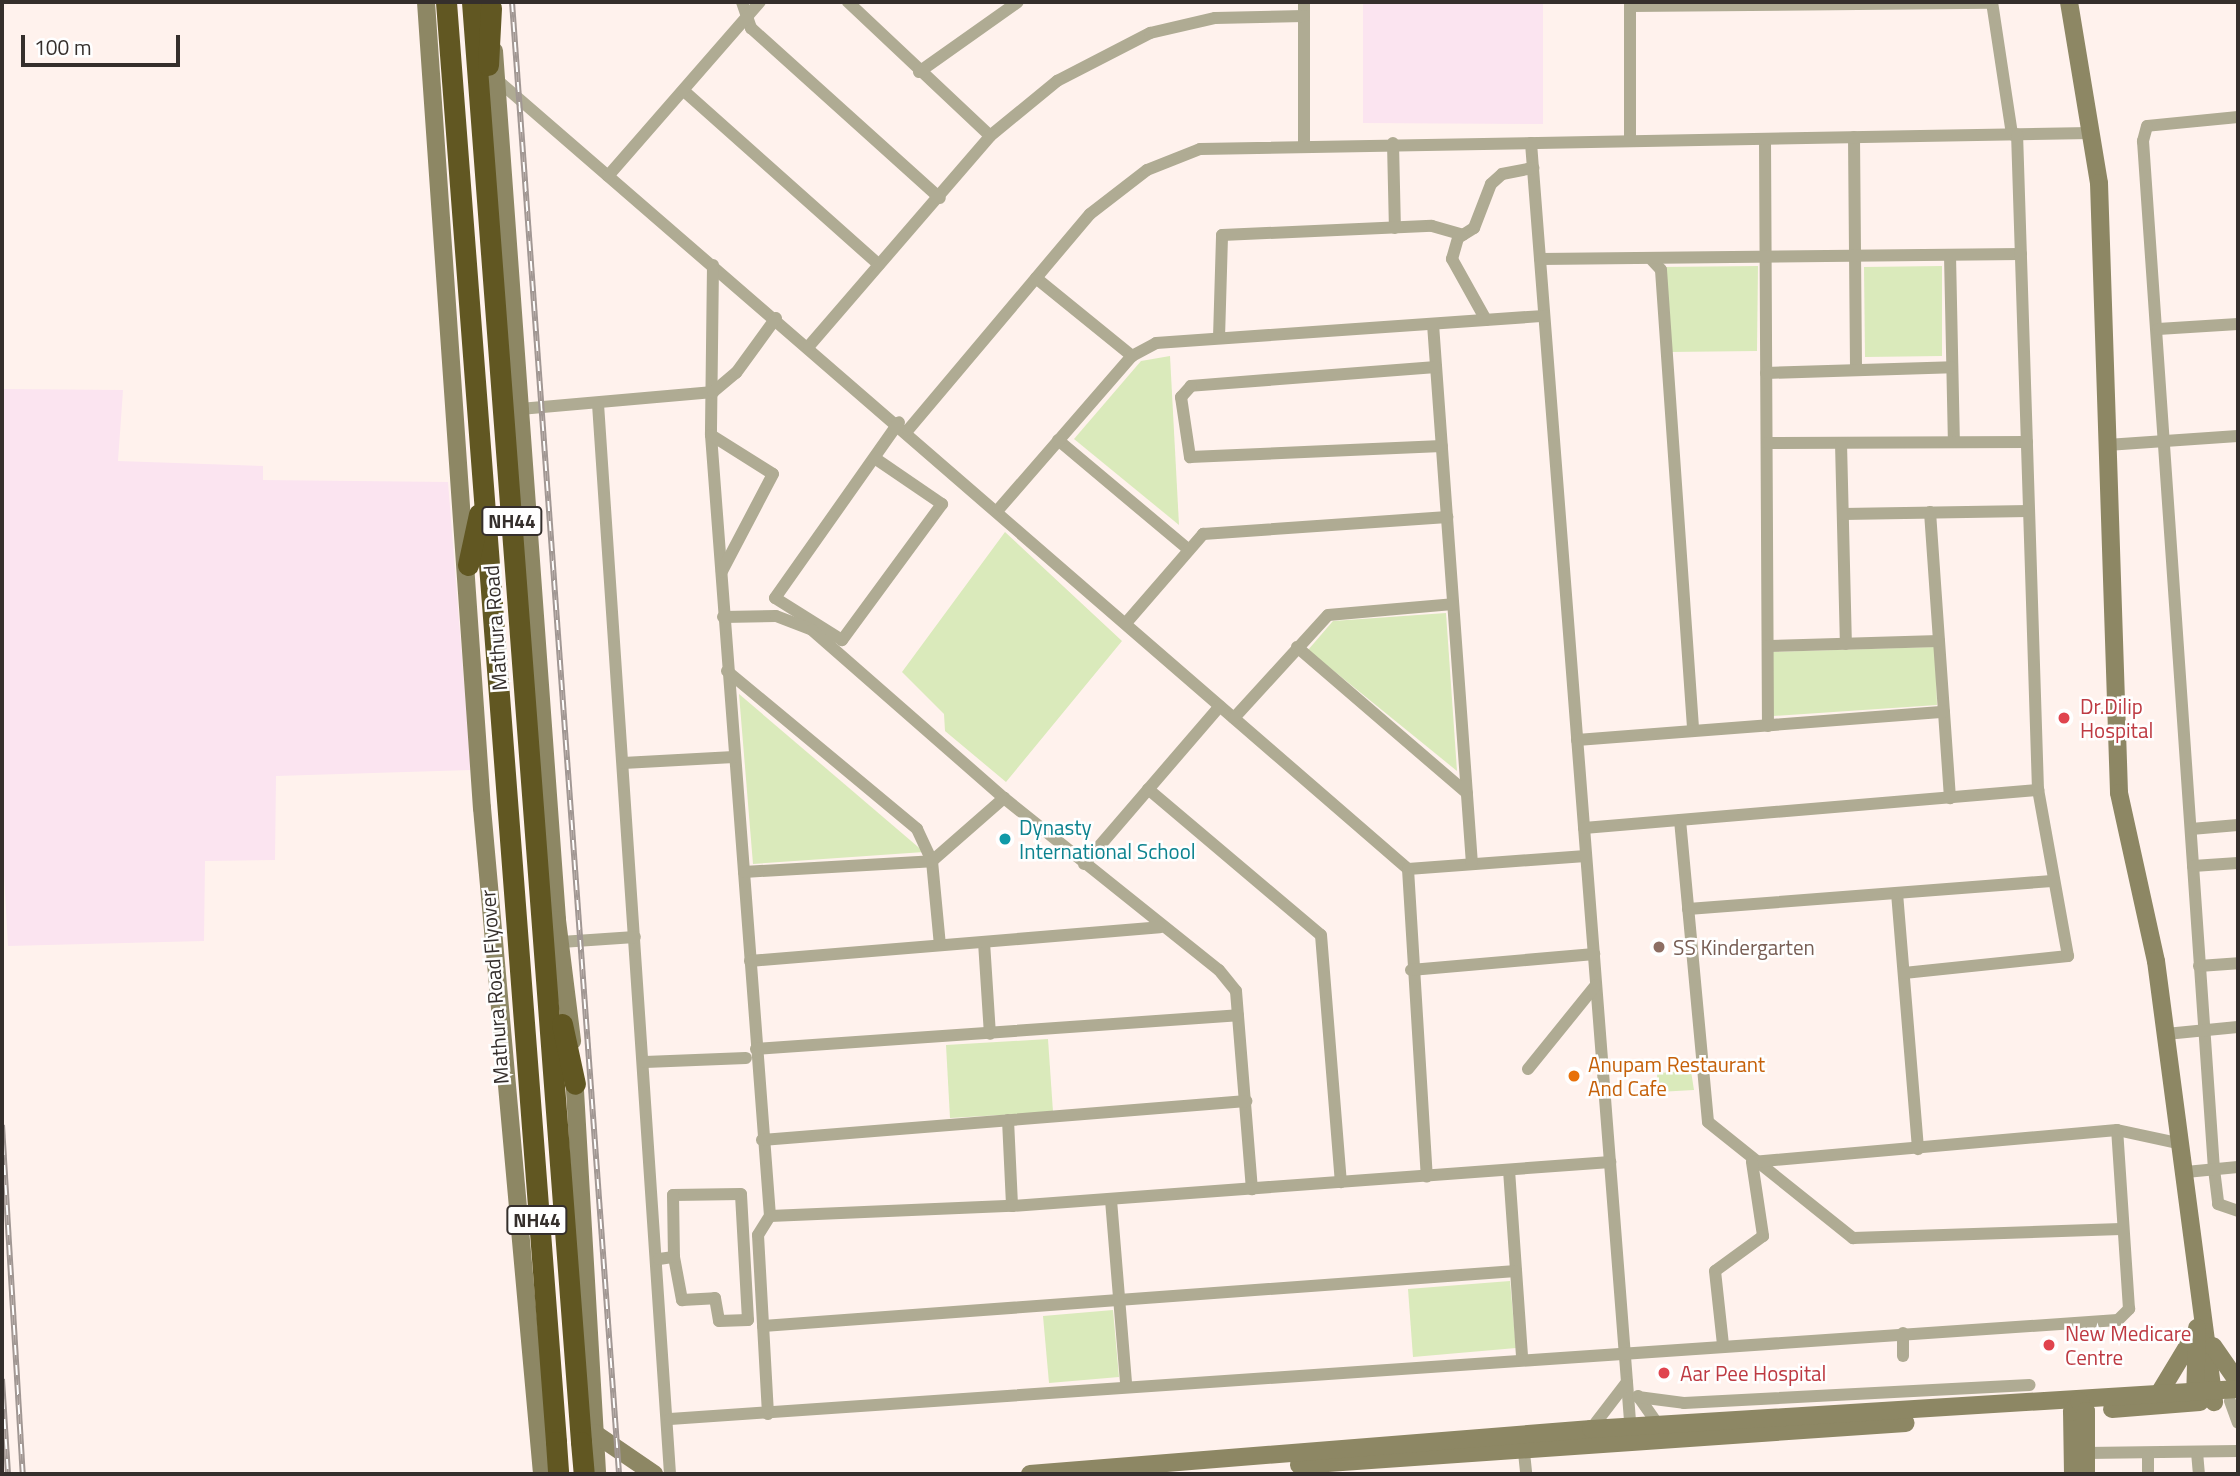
<!DOCTYPE html>
<style>
body{margin:0}
#map{position:relative;width:2240px;height:1476px;overflow:hidden;background:#fff2ed;font-family:"Titillium Web",sans-serif}
div>[style]{position:absolute}
[style*='--x']{left:calc(var(--x)*1px);top:calc(var(--y)*1px);width:calc(var(--w)*1px);rotate:calc(var(--a)*1deg)}
.education>*{inset:0;background:#fbe4f0}
.green>*{inset:0;background:#daeabb}
.street>*{height:12px;margin:-6px;padding:0 6px;transform-origin:6px;border-radius:6px;background:#afab93}
.secondary>*{height:18px;margin:-9px;padding:0 9px;transform-origin:9px;border-radius:9px;background:#8d8764}
.highway>*{height:21px;margin:-10.5px;padding:0 10.5px;transform-origin:10.5px;border-radius:10.5px;background:#615722}
.rail>*{height:6px;margin-top:-3px;transform-origin:0;background:repeating-linear-gradient(90deg,#fff 0 10px,#a19793 0 20px);box-sizing:border-box;border-block:2px solid #a19793}
.highway-bridge>*{height:21px;margin:-10.5px;padding:0 10.5px;transform-origin:10.5px;border-radius:10.5px;background:#615722}
.dots>*{width:19px;height:19px;translate:-50% -50%;box-sizing:border-box;border:4px solid #fff;border-radius:50%}
span{translate:-50% -50%;white-space:nowrap;text-align:center;line-height:1.15;-webkit-text-stroke:5px #fff;paint-order:stroke}
.shield-label span{padding:2px 5px;background:#fff;border:2px solid;border-radius:5px;-webkit-text-stroke-width:0}
.shield-label{font-size:19px;color:#352f2c;font-weight:700}
.street-label{font-size:21px;color:#352f2c}
.health-label{font-size:21px;color:#be3a42}
.left{translate:0 -50%;text-align:left}
.culture-label{font-size:21px;color:#0d838f}
.education-label{font-size:21px;color:#785e54}
.food-label{font-size:21px;color:#c56008}
.frame{position:absolute;inset:0;border:4px solid #352f2c;pointer-events:none}
.scale{position:absolute;left:21px;top:35px;width:159px;height:32px;box-sizing:border-box;border:4px solid #352f2c;border-top:0;padding-left:9px;font-size:21px;line-height:24px;white-space:nowrap;color:#352f2c;-webkit-text-stroke:5px #fff;paint-order:stroke}
</style>
<div id="map">
<div class="education">
<i style="clip-path:polygon(1363px 2px,1543px 2px,1543px 124px,1363px 123px)"></i>
<i style="clip-path:polygon(2px 389px,123px 390px,118px 461px,263px 466px,263px 480px,448px 482px,471px 770px,276px 776px,275px 860px,205px 861px,204px 941px,8px 946px,2px 840px)"></i>
</div>
<div class="green">
<i style="clip-path:polygon(1758px 266px,1757px 351px,1669px 352px,1660px 267px)"></i>
<i style="clip-path:polygon(1942px 266px,1942px 356px,1865px 357px,1864px 267px)"></i>
<i style="clip-path:polygon(1170px 356px,1179px 525px,1074px 439px,1141px 361px)"></i>
<i style="clip-path:polygon(1005px 532px,1122px 641px,1006px 782px,945px 731px,944px 714px,902px 672px)"></i>
<i style="clip-path:polygon(1446px 613px,1457px 771px,1308px 650px,1333px 621px)"></i>
<i style="clip-path:polygon(1935px 647px,1937px 705px,1773px 716px,1773px 652px)"></i>
<i style="clip-path:polygon(739px 694px,924px 852px,753px 864px)"></i>
<i style="clip-path:polygon(1048px 1039px,1053px 1112px,950px 1118px,946px 1045px)"></i>
<i style="clip-path:polygon(1691px 1071px,1694px 1090px,1658px 1092px,1657px 1073px)"></i>
<i style="clip-path:polygon(1510px 1281px,1516px 1348px,1413px 1357px,1408px 1289px)"></i>
<i style="clip-path:polygon(1113px 1310px,1119px 1377px,1049px 1383px,1043px 1316px)"></i>
</div>
<div class="street">
<i style="--x:742;--y:2;--w:28;--a:71"></i>
<i style="--x:751;--y:28;--w:254;--a:42"></i>
<i style="--x:848;--y:2;--w:195;--a:43.3"></i>
<i style="--x:1992;--y:2;--w:134;--a:81.4"></i>
<i style="--x:1630;--y:6;--w:362;--a:-0.5"></i>
<i style="--x:919;--y:72;--w:121;--a:-35.3"></i>
<i style="--x:496;--y:79;--w:1207;--a:40.9"></i>
<i style="--x:1408;--y:869;--w:178;--a:-4.2"></i>
<i style="--x:684;--y:91;--w:261;--a:41.7"></i>
<i style="--x:2238;--y:117;--w:91;--a:174.4"></i>
<i style="--x:2147;--y:126;--w:16;--a:105"></i>
<i style="--x:2143;--y:141;--w:1030;--a:86.05"></i>
<i style="--x:2214;--y:1169;--w:35;--a:83"></i>
<i style="--x:2218;--y:1204;--w:21;--a:19"></i>
<i style="--x:1854;--y:137;--w:233;--a:89.5"></i>
<i style="--x:1765;--y:139;--w:587;--a:89.71"></i>
<i style="--x:1630;--y:141;--w:139;--a:-90"></i>
<i style="--x:1304;--y:143;--w:141;--a:-90"></i>
<i style="--x:1393;--y:143;--w:85;--a:88.7"></i>
<i style="--x:1531;--y:143;--w:1296;--a:85.57"></i>
<i style="--x:608;--y:176;--w:231;--a:-48.9"></i>
<i style="--x:1950;--y:255;--w:187;--a:88.8"></i>
<i style="--x:1650;--y:258;--w:16;--a:47"></i>
<i style="--x:1661;--y:270;--w:462;--a:86"></i>
<i style="--x:1540;--y:259;--w:481;--a:-0.6"></i>
<i style="--x:713;--y:265;--w:170;--a:90.7"></i>
<i style="--x:711;--y:435;--w:783;--a:85.68"></i>
<i style="--x:1036;--y:278;--w:124;--a:39.1"></i>
<i style="--x:1486;--y:320;--w:70;--a:-119.1"></i>
<i style="--x:1452;--y:259;--w:22;--a:-74"></i>
<i style="--x:1458;--y:238;--w:19;--a:-32"></i>
<i style="--x:1474;--y:228;--w:47;--a:-68.9"></i>
<i style="--x:1491;--y:184;--w:15;--a:-42"></i>
<i style="--x:1502;--y:174;--w:32;--a:-11"></i>
<i style="--x:1433;--y:324;--w:541;--a:85.87"></i>
<i style="--x:2158;--y:329;--w:80;--a:-3.6"></i>
<i style="--x:1219;--y:338;--w:103;--a:-88.3"></i>
<i style="--x:1222;--y:235;--w:210;--a:-2.5"></i>
<i style="--x:1432;--y:226;--w:32;--a:16"></i>
<i style="--x:809;--y:346;--w:277;--a:-49.2"></i>
<i style="--x:990;--y:136;--w:87;--a:-39.4"></i>
<i style="--x:1057;--y:81;--w:105;--a:-27.3"></i>
<i style="--x:1150;--y:33;--w:67;--a:-13"></i>
<i style="--x:1215;--y:18;--w:89;--a:-1.3"></i>
<i style="--x:1436;--y:367;--w:246;--a:175.6"></i>
<i style="--x:1191;--y:386;--w:15;--a:132"></i>
<i style="--x:1181;--y:397;--w:61;--a:81.5"></i>
<i style="--x:1190;--y:457;--w:252;--a:-2.5"></i>
<i style="--x:1766;--y:373;--w:186;--a:-1.8"></i>
<i style="--x:598;--y:404;--w:1072;--a:86.15"></i>
<i style="--x:520;--y:409;--w:194;--a:-5"></i>
<i style="--x:713;--y:392;--w:30;--a:-40"></i>
<i style="--x:736;--y:373;--w:68;--a:-54"></i>
<i style="--x:908;--y:430;--w:282;--a:-49.9"></i>
<i style="--x:1090;--y:214;--w:72;--a:-37.7"></i>
<i style="--x:1147;--y:170;--w:57;--a:-21.6"></i>
<i style="--x:1200;--y:149;--w:891;--a:-1.03"></i>
<i style="--x:711;--y:435;--w:73;--a:32.2"></i>
<i style="--x:773;--y:474;--w:110;--a:117.7"></i>
<i style="--x:1058;--y:440;--w:170;--a:40"></i>
<i style="--x:1767;--y:443;--w:260;--a:-0.2"></i>
<i style="--x:1841;--y:443;--w:201;--a:88.6"></i>
<i style="--x:2107;--y:445;--w:131;--a:-3.9"></i>
<i style="--x:876;--y:459;--w:80;--a:34.3"></i>
<i style="--x:942;--y:504;--w:169;--a:126.3"></i>
<i style="--x:842;--y:640;--w:79;--a:-147.9"></i>
<i style="--x:775;--y:598;--w:215;--a:-54.8"></i>
<i style="--x:998;--y:510;--w:204;--a:-49"></i>
<i style="--x:1132;--y:356;--w:27;--a:-28"></i>
<i style="--x:1156;--y:343;--w:389;--a:-4"></i>
<i style="--x:1930;--y:512;--w:287;--a:86"></i>
<i style="--x:1843;--y:514;--w:186;--a:-0.9"></i>
<i style="--x:723;--y:617;--w:53;--a:-1.1"></i>
<i style="--x:776;--y:616;--w:39;--a:21"></i>
<i style="--x:812;--y:630;--w:255;--a:41.2"></i>
<i style="--x:1004;--y:798;--w:275;--a:38.7"></i>
<i style="--x:1219;--y:970;--w:27;--a:51"></i>
<i style="--x:1236;--y:991;--w:199;--a:85.4"></i>
<i style="--x:1126;--y:623;--w:118;--a:-49.1"></i>
<i style="--x:1203;--y:534;--w:245;--a:-4"></i>
<i style="--x:1768;--y:646;--w:171;--a:-1.7"></i>
<i style="--x:1297;--y:647;--w:224;--a:40.7"></i>
<i style="--x:727;--y:671;--w:247;--a:39.7"></i>
<i style="--x:917;--y:829;--w:35;--a:65"></i>
<i style="--x:932;--y:861;--w:84;--a:84.6"></i>
<i style="--x:1234;--y:718;--w:139;--a:-47.6"></i>
<i style="--x:1328;--y:615;--w:125;--a:-5"></i>
<i style="--x:1577;--y:740;--w:368;--a:-4.4"></i>
<i style="--x:623;--y:763;--w:111;--a:-3.1"></i>
<i style="--x:1148;--y:789;--w:226;--a:40.2"></i>
<i style="--x:1321;--y:935;--w:248;--a:85.4"></i>
<i style="--x:1680;--y:820;--w:303;--a:84.7"></i>
<i style="--x:1708;--y:1122;--w:186;--a:38.7"></i>
<i style="--x:1853;--y:1238;--w:268;--a:-1.9"></i>
<i style="--x:1584;--y:828;--w:456;--a:-4.8"></i>
<i style="--x:2191;--y:829;--w:47;--a:-4.9"></i>
<i style="--x:1084;--y:864;--w:208;--a:-49.3"></i>
<i style="--x:2193;--y:866;--w:45;--a:-3.8"></i>
<i style="--x:1408;--y:869;--w:308;--a:86.5"></i>
<i style="--x:744;--y:872;--w:188;--a:-3.3"></i>
<i style="--x:932;--y:861;--w:96;--a:-41.2"></i>
<i style="--x:1897;--y:893;--w:257;--a:85.3"></i>
<i style="--x:1688;--y:909;--w:365;--a:-4.4"></i>
<i style="--x:561;--y:942;--w:74;--a:-3.9"></i>
<i style="--x:984;--y:942;--w:92;--a:86.3"></i>
<i style="--x:750;--y:961;--w:411;--a:-4.7"></i>
<i style="--x:2199;--y:966;--w:39;--a:-4"></i>
<i style="--x:1411;--y:970;--w:184;--a:-5"></i>
<i style="--x:1904;--y:973;--w:165;--a:-5.9"></i>
<i style="--x:2068;--y:956;--w:169;--a:-100.2"></i>
<i style="--x:2038;--y:790;--w:656;--a:-91.83"></i>
<i style="--x:2166;--y:1034;--w:72;--a:-5.6"></i>
<i style="--x:756;--y:1049;--w:483;--a:-4"></i>
<i style="--x:645;--y:1062;--w:101;--a:-2.3"></i>
<i style="--x:1528;--y:1069;--w:108;--a:-51"></i>
<i style="--x:1008;--y:1120;--w:86;--a:87.3"></i>
<i style="--x:2117;--y:1130;--w:66;--a:12.2"></i>
<i style="--x:762;--y:1140;--w:486;--a:-4.6"></i>
<i style="--x:1509;--y:1170;--w:188;--a:86"></i>
<i style="--x:2186;--y:1172;--w:52;--a:-5.5"></i>
<i style="--x:1111;--y:1200;--w:185;--a:85.3"></i>
<i style="--x:659;--y:1259;--w:15;--a:-8"></i>
<i style="--x:674;--y:1257;--w:44;--a:79.5"></i>
<i style="--x:682;--y:1300;--w:33;--a:-3"></i>
<i style="--x:715;--y:1298;--w:23;--a:80"></i>
<i style="--x:719;--y:1321;--w:29;--a:-2"></i>
<i style="--x:748;--y:1320;--w:126;--a:-93.2"></i>
<i style="--x:741;--y:1194;--w:68;--a:179.2"></i>
<i style="--x:673;--y:1195;--w:62;--a:89.1"></i>
<i style="--x:763;--y:1326;--w:755;--a:-4.18"></i>
<i style="--x:1903;--y:1333;--w:23;--a:90"></i>
<i style="--x:1638;--y:1396;--w:35;--a:55"></i>
<i style="--x:1638;--y:1397;--w:46;--a:7.4"></i>
<i style="--x:1684;--y:1403;--w:346;--a:-3"></i>
<i style="--x:2230;--y:1401;--w:23;--a:70"></i>
<i style="--x:768;--y:1414;--w:179;--a:-93.2"></i>
<i style="--x:758;--y:1235;--w:22;--a:-58"></i>
<i style="--x:770;--y:1216;--w:242;--a:-2.4"></i>
<i style="--x:1012;--y:1206;--w:600;--a:-4.21"></i>
<i style="--x:670;--y:1419;--w:1451;--a:-3.91"></i>
<i style="--x:2118;--y:1320;--w:16;--a:-45"></i>
<i style="--x:2129;--y:1309;--w:179;--a:-93.8"></i>
<i style="--x:2117;--y:1130;--w:366;--a:175"></i>
<i style="--x:1752;--y:1162;--w:75;--a:81.5"></i>
<i style="--x:1763;--y:1236;--w:59;--a:143.9"></i>
<i style="--x:1715;--y:1271;--w:74;--a:83.8"></i>
<i style="--x:1591;--y:1429;--w:59;--a:-52.5"></i>
<i style="--x:1523;--y:1443;--w:31;--a:84"></i>
<i style="--x:2197;--y:1452;--w:22;--a:85"></i>
<i style="--x:2086;--y:1453;--w:152;--a:-0.8"></i>
<i style="--x:2148;--y:1474;--w:18;--a:-90"></i>
</div>
<div class="secondary">
<i style="--x:426;--y:2;--w:808;--a:86.03"></i>
<i style="--x:482;--y:808;--w:669;--a:84.85"></i>
<i style="--x:2069;--y:2;--w:183;--a:80.6"></i>
<i style="--x:2099;--y:183;--w:610;--a:88.12"></i>
<i style="--x:2119;--y:793;--w:172;--a:77.6"></i>
<i style="--x:2156;--y:961;--w:445;--a:82.5"></i>
<i style="--x:494;--y:51;--w:871;--a:85.85"></i>
<i style="--x:557;--y:920;--w:122;--a:82.9"></i>
<i style="--x:574;--y:1073;--w:402;--a:86.7"></i>
<i style="--x:2213;--y:1346;--w:44;--a:55.2"></i>
<i style="--x:2160;--y:1392;--w:62;--a:-58.9"></i>
<i style="--x:2195;--y:1402;--w:74;--a:-88.5"></i>
<i style="--x:2112;--y:1409;--w:88;--a:-4.5"></i>
<i style="--x:594;--y:1433;--w:73;--a:34.3"></i>
<i style="--x:1299;--y:1465;--w:608;--a:-3.96"></i>
<i style="--x:1030;--y:1474;--w:563;--a:-4.59"></i>
<i style="--x:1591;--y:1429;--w:648;--a:-3.54"></i>
<i style="--x:2073;--y:1474;--w:62;--a:-90.9"></i>
<i style="--x:2072;--y:1412;--w:13;--a:-58"></i>
<i style="--x:2079;--y:1401;--w:12;--a:55"></i>
<i style="--x:2086;--y:1411;--w:63;--a:90"></i>
</div>
<div class="highway">
<i style="--x:446;--y:2;--w:1444;--a:85.63"></i>
<i style="--x:472;--y:2;--w:1444;--a:85.67"></i>
<i style="--x:488;--y:65;--w:57;--a:-87"></i>
<i style="--x:468;--y:565;--w:52;--a:-77.8"></i>
<i style="--x:562;--y:1024;--w:61;--a:77.8"></i>
</div>
<div class="rail">
<i style="--x:512;--y:2;--w:1476;--a:85.84"></i>
<i style="--x:2;--y:1125;--w:350;--a:86.6"></i>
<i style="--x:2;--y:1379;--w:95;--a:86.4"></i>
</div>
<div class="highway-bridge">
<i style="--x:556;--y:1442;--w:32;--a:86"></i>
<i style="--x:581;--y:1442;--w:32;--a:85"></i>
</div>
<div class="dots">
<i style="left:2064px;top:718px;background:#e0444e"></i>
<i style="left:1005px;top:839px;background:#0f9aa8"></i>
<i style="left:1659px;top:947px;background:#8d6e63"></i>
<i style="left:1574px;top:1076px;background:#e8710a"></i>
<i style="left:2049px;top:1345px;background:#e0444e"></i>
<i style="left:1664px;top:1373px;background:#e0444e"></i>
</div>
<div class="shield-label">
<span style="left:512px;top:521px">NH44</span>
<span style="left:537px;top:1220px">NH44</span>
</div>
<div class="street-label">
<span style="left:495px;top:628px;rotate:-94deg">Mathura Road</span>
<span style="left:494px;top:987px;rotate:-94deg">Mathura Road Flyover</span>
</div>
<div class="health-label">
<span class="left" style="left:2080px;top:718px">Dr.Dilip<br>Hospital</span>
<span class="left" style="left:2065px;top:1345px">New Medicare<br>Centre</span>
<span class="left" style="left:1680px;top:1373px">Aar Pee Hospital</span>
</div>
<div class="culture-label">
<span class="left" style="left:1019px;top:839px">Dynasty<br>International School</span>
</div>
<div class="education-label">
<span class="left" style="left:1673px;top:947px">SS Kindergarten</span>
</div>
<div class="food-label">
<span class="left" style="left:1588px;top:1076px">Anupam Restaurant<br>And Cafe</span>
</div>
<div class="frame"></div>
<div class="scale">100 m</div>
</div>
